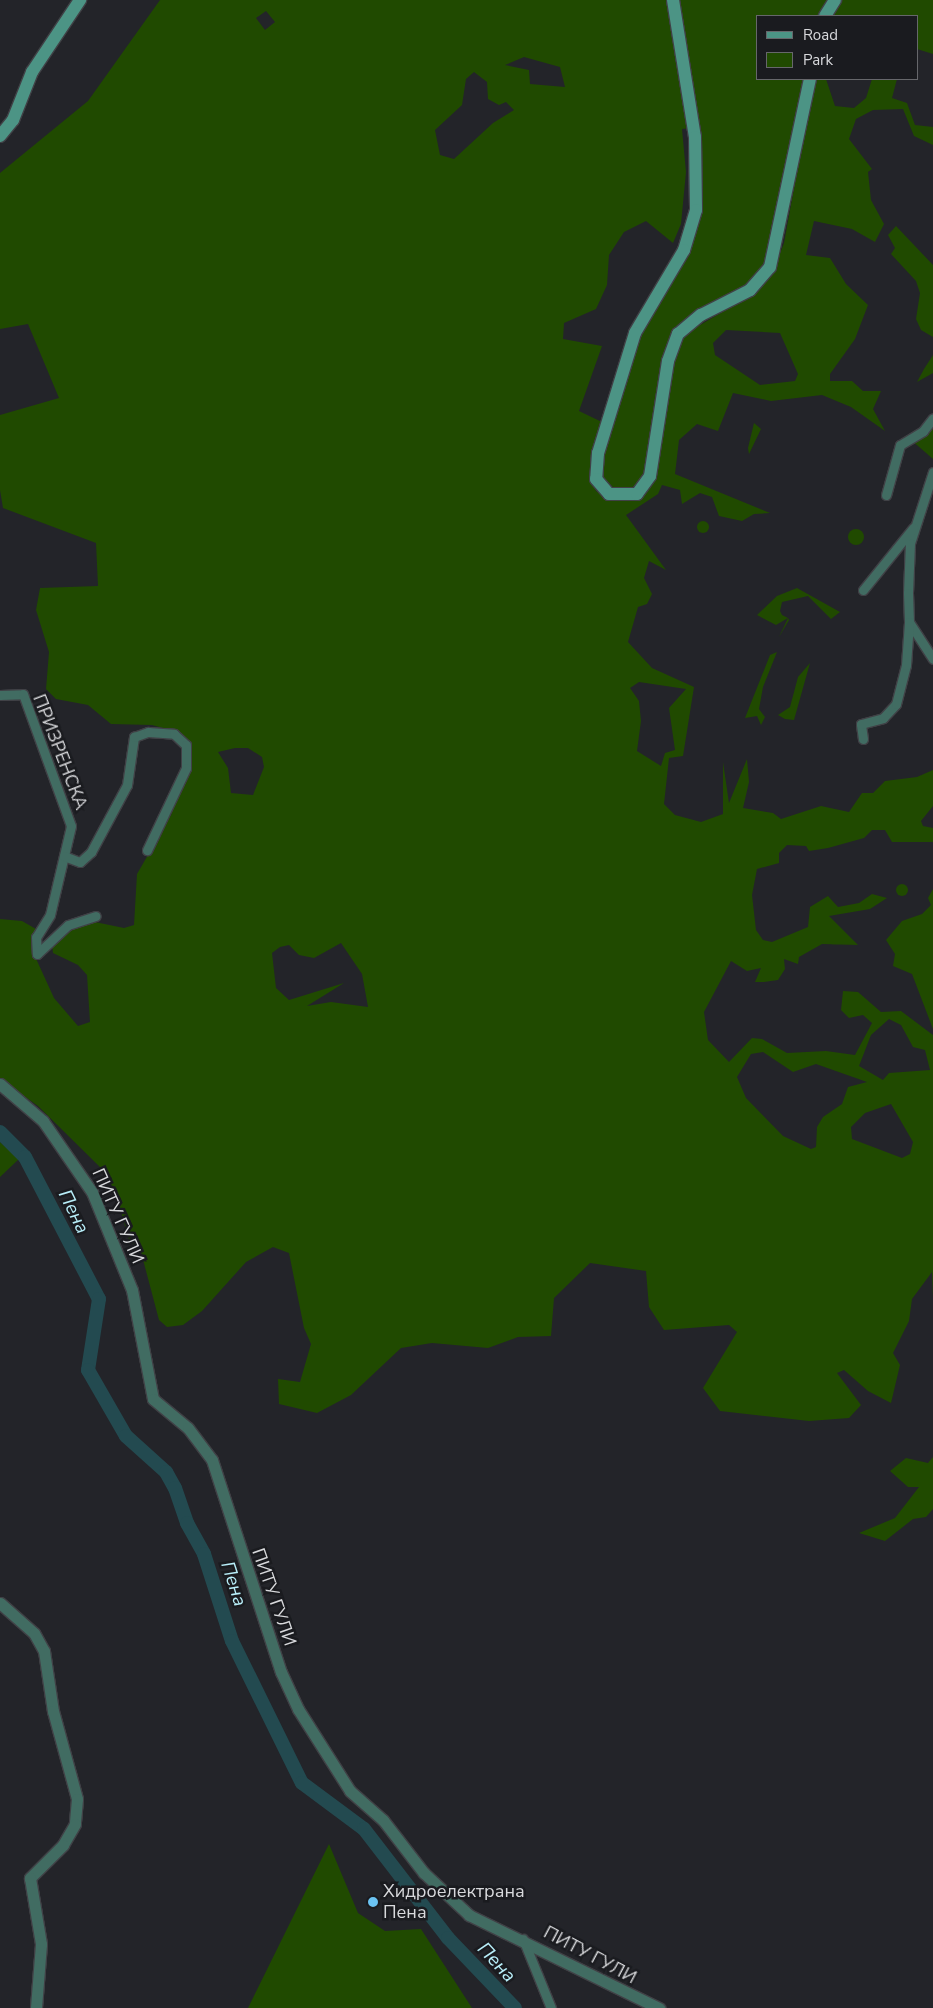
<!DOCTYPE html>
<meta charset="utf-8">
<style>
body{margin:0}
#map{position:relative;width:933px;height:2008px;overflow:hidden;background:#232429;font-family:"Nunito Sans",sans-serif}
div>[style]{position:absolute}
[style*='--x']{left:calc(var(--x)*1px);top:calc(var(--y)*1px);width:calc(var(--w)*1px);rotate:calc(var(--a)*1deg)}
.green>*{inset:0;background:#204a00}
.round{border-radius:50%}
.river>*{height:14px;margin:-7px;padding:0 7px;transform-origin:7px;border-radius:7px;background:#234a50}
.roads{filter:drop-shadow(1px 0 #404146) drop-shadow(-1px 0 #404146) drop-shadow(0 1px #404146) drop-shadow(0 -1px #404146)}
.minor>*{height:9px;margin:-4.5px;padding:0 4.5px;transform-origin:4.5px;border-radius:4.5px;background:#416c62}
.tertiary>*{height:11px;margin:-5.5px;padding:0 5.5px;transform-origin:5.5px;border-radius:5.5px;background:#416c62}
.secondary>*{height:12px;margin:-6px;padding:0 6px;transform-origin:6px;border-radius:6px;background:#4c9485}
.dots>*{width:14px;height:14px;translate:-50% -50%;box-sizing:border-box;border:2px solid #1a1b1f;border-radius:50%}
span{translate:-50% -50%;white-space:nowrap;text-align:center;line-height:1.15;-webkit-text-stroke:5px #1a1b1f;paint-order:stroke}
.street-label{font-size:18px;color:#d8d9dc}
.poi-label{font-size:18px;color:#d8d9dc}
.left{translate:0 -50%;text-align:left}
.water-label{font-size:19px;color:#b8eef9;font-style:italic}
.legend{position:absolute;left:756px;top:15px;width:162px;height:65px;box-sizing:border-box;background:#1a1b1f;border:1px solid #66676b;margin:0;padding:6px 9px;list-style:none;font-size:15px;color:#d8d9dc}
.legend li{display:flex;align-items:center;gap:10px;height:25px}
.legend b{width:25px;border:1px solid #66676b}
</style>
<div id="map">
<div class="green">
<i style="clip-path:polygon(evenodd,160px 0,670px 0,690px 128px,682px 129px,686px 172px,681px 224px,673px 243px,646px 221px,624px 232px,609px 255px,607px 285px,596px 309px,564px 323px,563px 339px,602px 346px,579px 411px,602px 422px,591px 478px,596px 491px,611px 501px,636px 501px,654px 482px,674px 358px,683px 335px,753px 294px,774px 269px,784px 243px,814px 79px,826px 79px,835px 106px,854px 108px,866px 98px,872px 79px,897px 79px,892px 98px,907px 103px,915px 125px,933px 127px,933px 145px,914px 136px,903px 109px,873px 110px,856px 119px,849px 139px,872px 169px,868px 172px,871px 200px,884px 224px,875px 242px,852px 229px,814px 221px,806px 255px,830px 258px,846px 284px,868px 305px,855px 339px,830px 374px,830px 381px,852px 381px,863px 391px,881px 391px,873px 409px,885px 431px,851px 407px,822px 395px,771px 401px,733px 393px,718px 431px,697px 424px,679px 440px,675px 474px,770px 513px,754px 514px,742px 521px,719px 516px,712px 497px,700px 493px,682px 504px,680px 490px,662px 485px,658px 494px,626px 515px,666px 570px,649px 561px,644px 578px,652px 594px,647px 604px,638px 607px,628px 642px,652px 668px,694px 687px,683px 756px,669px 758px,664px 804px,675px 815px,701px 822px,723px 814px,723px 762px,729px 803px,747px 759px,749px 782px,743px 808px,773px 813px,781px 819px,821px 806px,849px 812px,862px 793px,873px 793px,885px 781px,917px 777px,933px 770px,933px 806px,921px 821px,923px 826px,933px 828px,933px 842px,892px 842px,885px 830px,872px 830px,864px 838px,828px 848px,809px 851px,806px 846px,787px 845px,779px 853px,779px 863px,757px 869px,752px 895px,756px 930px,763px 940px,772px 942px,808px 927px,810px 907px,828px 896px,838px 907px,859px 903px,872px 894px,887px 898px,870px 909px,829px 916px,858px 945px,822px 944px,799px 957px,798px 964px,784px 959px,785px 969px,778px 980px,764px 982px,755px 982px,761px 968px,747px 971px,731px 961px,704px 1012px,708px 1040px,729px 1062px,752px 1038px,762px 1039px,787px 1053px,826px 1051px,855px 1055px,872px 1023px,863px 1015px,849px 1018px,841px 1010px,843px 991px,858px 992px,881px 1012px,901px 1011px,933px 1035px,933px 1298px,932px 1272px,912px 1299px,909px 1321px,893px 1353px,900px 1365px,891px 1403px,868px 1391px,844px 1370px,837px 1373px,861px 1405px,849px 1418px,809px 1421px,720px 1411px,703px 1388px,737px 1332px,729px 1325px,664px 1330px,649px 1307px,646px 1271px,590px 1263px,554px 1298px,551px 1336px,518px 1337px,488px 1348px,432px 1343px,401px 1348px,351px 1395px,317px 1413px,279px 1404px,278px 1379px,300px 1382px,311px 1344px,304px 1328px,289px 1253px,273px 1247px,246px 1262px,202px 1311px,183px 1325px,167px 1327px,159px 1320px,141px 1252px,129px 1240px,116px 1194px,105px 1172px,38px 1106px,0 1079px,0 919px,22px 921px,36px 929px,33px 952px,54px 998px,78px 1026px,90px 1022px,87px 975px,78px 965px,53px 953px,52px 944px,71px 928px,90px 921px,124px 928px,134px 925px,137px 874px,171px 815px,190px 762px,190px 742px,181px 733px,152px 725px,111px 724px,88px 705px,56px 699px,46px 689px,49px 652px,36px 610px,40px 588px,98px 586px,96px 543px,3px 508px,0 490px,0 415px,59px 398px,28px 324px,0 329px,0 173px,88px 101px,160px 0,266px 11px,275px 22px,265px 30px,256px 18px,266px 11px,160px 0,524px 57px,560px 67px,565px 87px,530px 84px,529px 70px,505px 65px,524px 57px,160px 0,474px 72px,487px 82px,488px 99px,499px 105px,506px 102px,514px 110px,493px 123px,454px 159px,440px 155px,435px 130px,462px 105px,466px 79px,474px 72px,160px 0,726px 330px,780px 333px,798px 374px,795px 381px,760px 385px,715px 355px,713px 343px,726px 330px,160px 0,639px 682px,686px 689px,669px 708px,675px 750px,665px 753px,661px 766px,637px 751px,641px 721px,639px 701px,630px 688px,639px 682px,160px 0,235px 748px,248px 748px,262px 757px,264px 767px,253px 795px,231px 793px,228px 768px,218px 752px,235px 748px,160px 0,341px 943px,362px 974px,368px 1007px,331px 1002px,307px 1006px,344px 983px,289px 1000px,276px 988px,272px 953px,280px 947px,289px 945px,299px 955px,314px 958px,341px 943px,160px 0,889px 1019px,901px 1025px,913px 1047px,925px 1050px,930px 1070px,889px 1073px,883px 1080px,859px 1066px,871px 1035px,889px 1019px,160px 0,763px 1052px,793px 1072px,816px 1064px,867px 1082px,848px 1087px,842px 1104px,823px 1117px,817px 1127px,816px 1147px,811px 1149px,783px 1136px,746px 1098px,737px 1077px,751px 1054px,763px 1052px,160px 0,891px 1104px,913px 1142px,910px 1154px,902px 1158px,852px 1139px,851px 1127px,865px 1113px,891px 1104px)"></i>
<i style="clip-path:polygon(679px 0,828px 0,820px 16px,757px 16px,757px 79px,804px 79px,770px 256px,754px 282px,693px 314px,673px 330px,663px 355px,645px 474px,632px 488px,614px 488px,603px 477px,603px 455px,637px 339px,687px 259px,702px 195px,699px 126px)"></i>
<i style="clip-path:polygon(840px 0,933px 0,933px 54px,917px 49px,917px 16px,830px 16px)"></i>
<i style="clip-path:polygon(896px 226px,933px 265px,933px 337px,921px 330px,916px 319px,920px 293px,916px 281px,891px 254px,895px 248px,888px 235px)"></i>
<i style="clip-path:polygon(933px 355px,933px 373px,917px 382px,924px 369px)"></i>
<i style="clip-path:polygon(933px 418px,933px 459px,910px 439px)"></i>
<i style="clip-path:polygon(754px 423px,761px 429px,749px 454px,748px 448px)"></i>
<i class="round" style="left:697px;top:521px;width:12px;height:12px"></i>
<i class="round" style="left:848px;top:529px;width:16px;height:16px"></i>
<i style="clip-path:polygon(797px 588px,840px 612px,831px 619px,808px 596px,782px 602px,780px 611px,782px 615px,788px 618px,789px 620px,779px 637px,788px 618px,776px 625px,757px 615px,777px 596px)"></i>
<i style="clip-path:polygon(777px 652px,763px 687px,759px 709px,765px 717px,761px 725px,757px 716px,745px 718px,770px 655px)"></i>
<i style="clip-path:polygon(810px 663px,794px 720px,785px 719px,778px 715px,790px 707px,798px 677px)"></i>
<i class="round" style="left:896px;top:884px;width:12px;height:12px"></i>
<i style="clip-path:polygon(933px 889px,933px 1029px,912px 974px,893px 966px,895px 954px,886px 940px,902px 921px,922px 914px,931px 905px,928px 898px)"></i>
<i style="clip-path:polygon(0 1142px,19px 1159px,0 1177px)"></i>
<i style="clip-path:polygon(933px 1457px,933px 1509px,926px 1517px,913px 1519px,885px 1541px,859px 1533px,895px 1518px,919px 1487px,908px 1487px,890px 1471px,906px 1458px,928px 1463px)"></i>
<i style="clip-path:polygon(329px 1844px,358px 1913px,385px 1931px,421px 1929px,472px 2008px,248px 2008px)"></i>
</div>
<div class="river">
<i style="--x:0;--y:1132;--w:35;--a:45"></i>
<i style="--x:25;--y:1157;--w:160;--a:62.5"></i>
<i style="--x:99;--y:1299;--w:72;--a:98.8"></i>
<i style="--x:88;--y:1370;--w:76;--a:60.1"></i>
<i style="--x:126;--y:1436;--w:54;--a:42"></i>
<i style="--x:166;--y:1472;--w:18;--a:61"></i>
<i style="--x:175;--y:1488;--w:37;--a:71"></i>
<i style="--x:187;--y:1523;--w:35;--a:61"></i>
<i style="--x:204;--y:1554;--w:91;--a:72.2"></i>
<i style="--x:232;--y:1641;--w:158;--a:63.8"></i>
<i style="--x:302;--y:1783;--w:77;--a:36.6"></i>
<i style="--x:364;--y:1829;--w:138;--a:52.4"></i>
<i style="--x:448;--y:1938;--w:97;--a:46.3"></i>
</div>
<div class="roads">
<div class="minor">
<i style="--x:933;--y:472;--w:75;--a:107.9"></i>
<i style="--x:910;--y:543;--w:50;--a:92.3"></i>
<i style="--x:908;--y:593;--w:29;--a:88"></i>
<i style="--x:909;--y:622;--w:44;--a:57"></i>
<i style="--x:886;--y:495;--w:52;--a:-74.4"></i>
<i style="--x:900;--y:445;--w:27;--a:-31"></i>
<i style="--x:923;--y:431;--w:16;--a:-52"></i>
<i style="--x:863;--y:590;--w:80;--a:-51.1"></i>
<i style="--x:0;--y:695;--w:23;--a:-2"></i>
<i style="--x:23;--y:694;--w:140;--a:70"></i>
<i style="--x:71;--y:826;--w:91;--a:103.3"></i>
<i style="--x:50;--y:915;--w:26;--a:122"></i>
<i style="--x:36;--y:937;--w:17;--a:87"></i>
<i style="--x:863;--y:739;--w:15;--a:-98"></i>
<i style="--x:861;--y:724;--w:23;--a:-15"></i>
<i style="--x:883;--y:718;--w:19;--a:-47"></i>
<i style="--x:896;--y:704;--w:40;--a:-75.6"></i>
<i style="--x:906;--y:665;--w:43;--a:-86"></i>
<i style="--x:64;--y:856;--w:17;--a:21"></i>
<i style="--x:80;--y:862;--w:15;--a:-42"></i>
<i style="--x:91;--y:852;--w:76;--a:-61.8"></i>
<i style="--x:127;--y:785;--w:49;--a:-81.7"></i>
<i style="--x:134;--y:737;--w:15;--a:-20"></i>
<i style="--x:148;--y:732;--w:26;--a:4"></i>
<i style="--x:174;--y:734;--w:16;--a:43"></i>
<i style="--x:186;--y:745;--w:23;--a:90"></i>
<i style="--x:186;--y:768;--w:91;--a:115.4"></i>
<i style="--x:37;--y:954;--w:42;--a:-43.1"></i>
<i style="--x:68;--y:925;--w:29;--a:-18"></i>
<i style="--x:523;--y:1939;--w:74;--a:67.9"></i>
</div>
<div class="tertiary">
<i style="--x:0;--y:1084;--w:57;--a:40.7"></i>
<i style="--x:43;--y:1121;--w:86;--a:55.4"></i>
<i style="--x:92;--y:1192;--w:106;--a:67.8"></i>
<i style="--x:132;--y:1290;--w:111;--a:79.1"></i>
<i style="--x:153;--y:1399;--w:45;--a:39.6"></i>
<i style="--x:188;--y:1428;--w:40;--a:53"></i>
<i style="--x:212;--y:1460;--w:223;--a:72"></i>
<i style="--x:281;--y:1672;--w:41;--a:65.3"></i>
<i style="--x:298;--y:1709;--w:97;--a:57.6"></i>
<i style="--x:350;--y:1791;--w:44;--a:41.3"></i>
<i style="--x:383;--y:1820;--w:67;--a:52.3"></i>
<i style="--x:424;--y:1873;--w:62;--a:43"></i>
<i style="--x:469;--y:1915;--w:212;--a:26.1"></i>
<i style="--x:0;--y:1603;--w:45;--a:41.4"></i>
<i style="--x:34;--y:1633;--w:21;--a:61"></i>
<i style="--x:44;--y:1651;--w:61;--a:81.5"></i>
<i style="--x:53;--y:1711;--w:91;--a:74.7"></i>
<i style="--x:77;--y:1799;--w:25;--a:95"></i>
<i style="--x:75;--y:1824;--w:24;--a:120"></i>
<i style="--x:63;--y:1845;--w:47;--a:135"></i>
<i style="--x:30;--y:1878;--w:67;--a:80.5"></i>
<i style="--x:41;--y:1944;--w:64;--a:94.5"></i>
</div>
<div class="secondary">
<i style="--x:673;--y:0;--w:139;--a:80.9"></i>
<i style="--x:695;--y:137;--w:73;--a:89.2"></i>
<i style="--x:696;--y:210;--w:42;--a:106.7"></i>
<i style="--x:684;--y:250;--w:96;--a:120.6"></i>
<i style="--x:635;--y:333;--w:126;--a:107.1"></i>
<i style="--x:598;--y:453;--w:26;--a:94"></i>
<i style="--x:596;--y:479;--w:20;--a:49"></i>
<i style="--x:609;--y:494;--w:28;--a:0"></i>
<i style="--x:637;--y:494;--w:22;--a:-54"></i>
<i style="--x:650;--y:476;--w:116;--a:-81.1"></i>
<i style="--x:668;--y:361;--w:29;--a:-70"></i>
<i style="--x:678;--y:334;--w:30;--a:-40"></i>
<i style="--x:701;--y:315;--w:55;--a:-27"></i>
<i style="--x:750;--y:290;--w:30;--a:-49"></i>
<i style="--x:770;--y:267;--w:192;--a:-78"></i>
<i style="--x:825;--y:16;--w:19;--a:-58"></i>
<i style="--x:0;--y:136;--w:21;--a:-51"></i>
<i style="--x:13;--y:120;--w:52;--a:-68.4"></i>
<i style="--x:32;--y:72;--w:87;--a:-56.3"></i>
</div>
</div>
<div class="dots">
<i style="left:373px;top:1902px;background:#6bc3f2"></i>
</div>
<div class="street-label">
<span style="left:60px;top:752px;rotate:69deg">ПРИЗРЕНСКА</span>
<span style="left:118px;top:1216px;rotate:66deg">ПИТУ ГУЛИ</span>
<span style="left:274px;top:1597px;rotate:71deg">ПИТУ ГУЛИ</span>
<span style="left:590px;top:1955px;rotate:28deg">ПИТУ ГУЛИ</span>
</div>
<div class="poi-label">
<span class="left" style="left:383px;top:1902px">Хидроелектрана<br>Пена</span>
</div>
<div class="water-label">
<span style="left:73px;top:1212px;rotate:64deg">Пена</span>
<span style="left:233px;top:1584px;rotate:72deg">Пена</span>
<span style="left:496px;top:1963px;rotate:47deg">Пена</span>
</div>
<ul class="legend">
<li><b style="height:6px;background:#4c9485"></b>Road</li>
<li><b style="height:14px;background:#204a00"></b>Park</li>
</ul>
</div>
